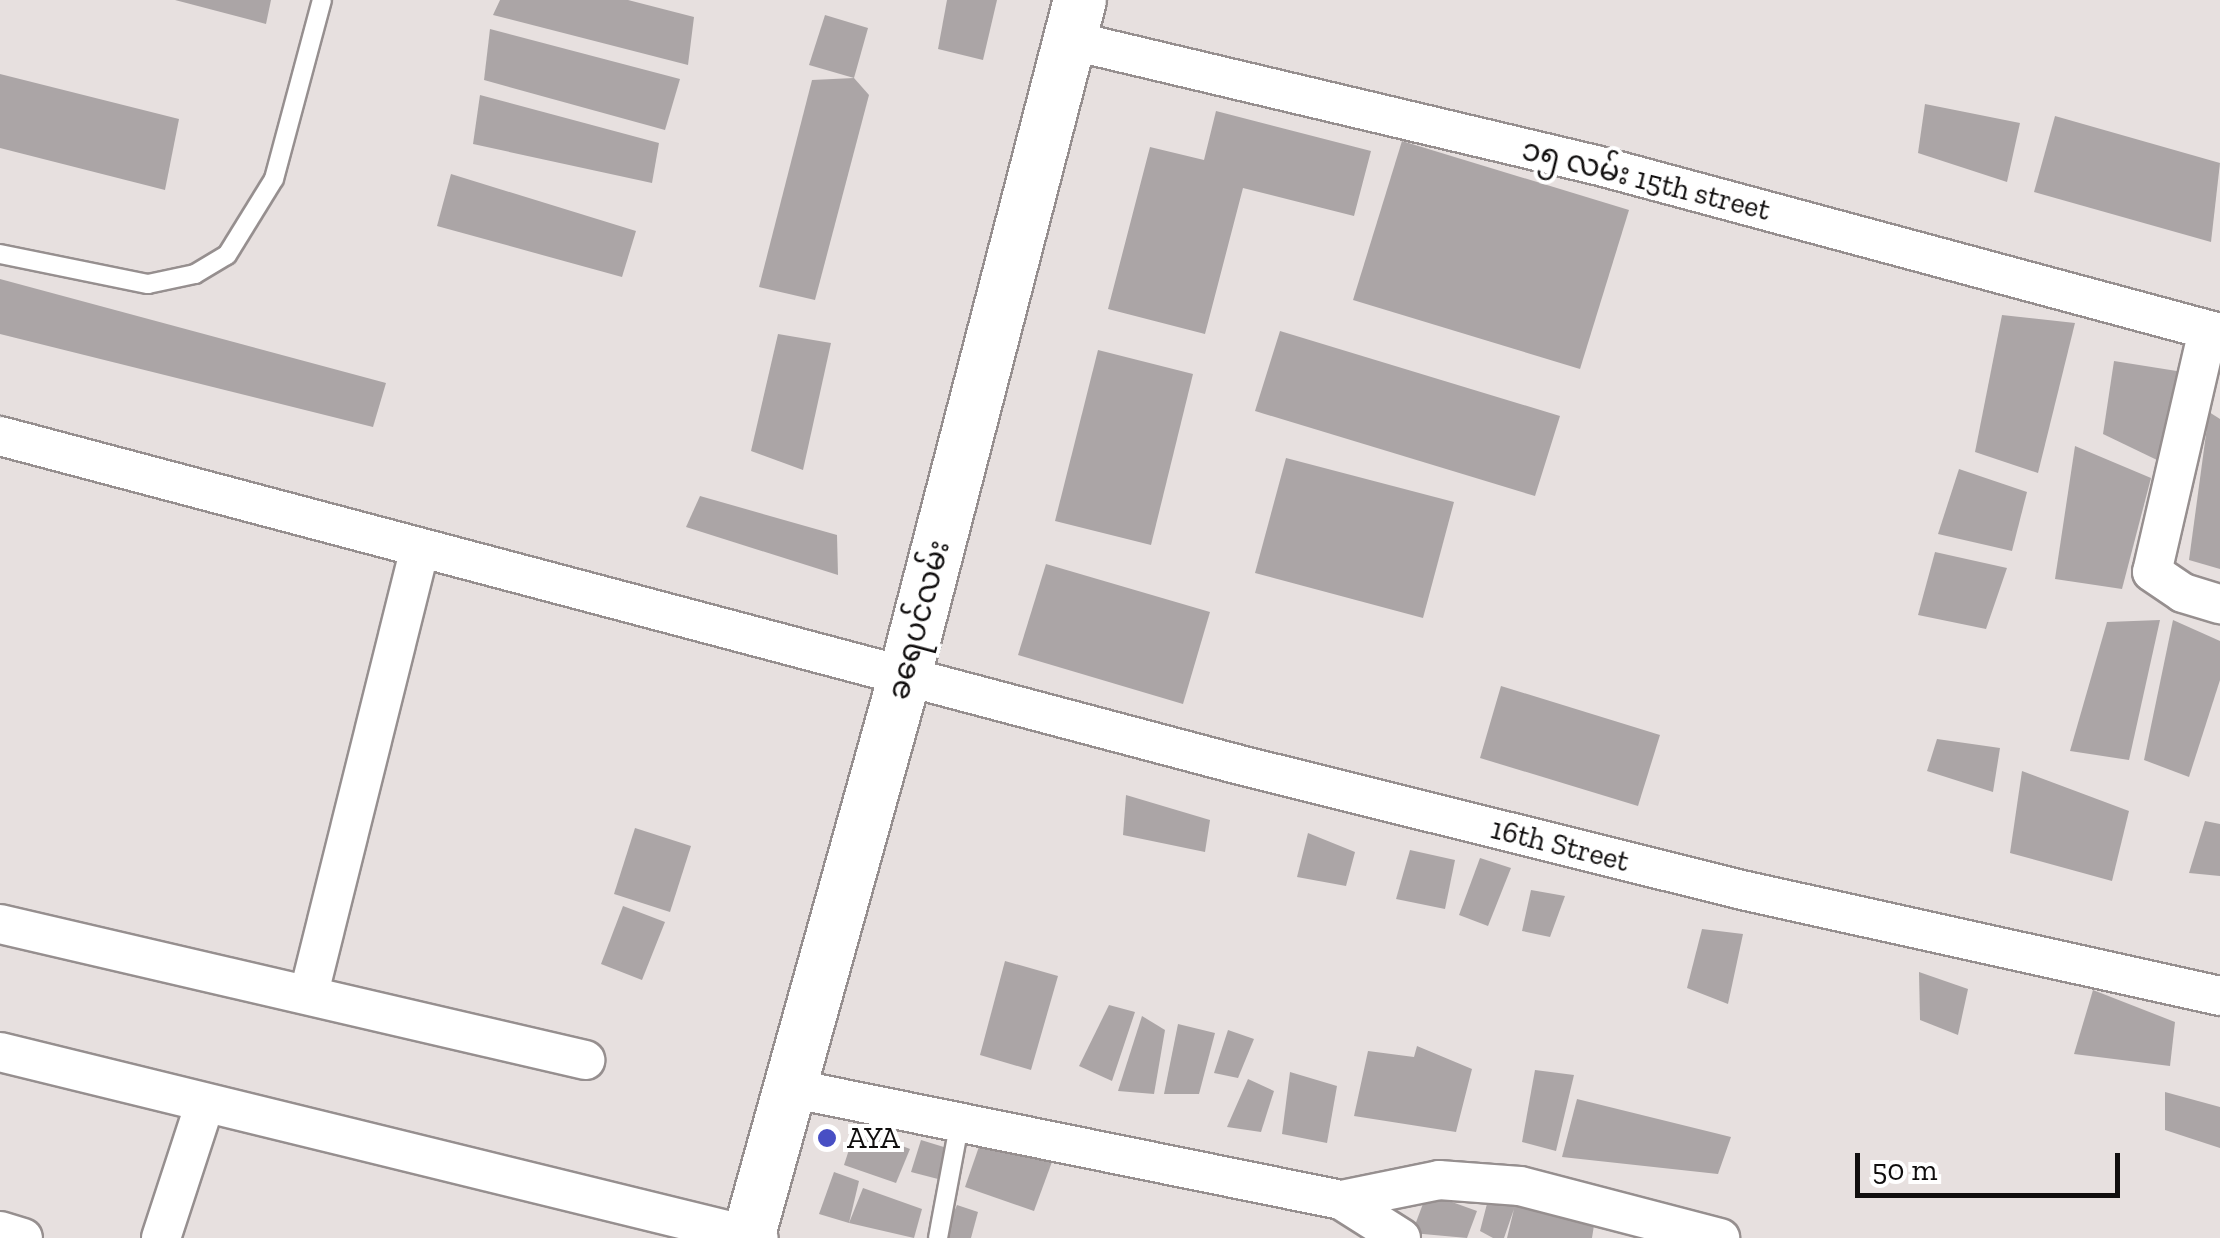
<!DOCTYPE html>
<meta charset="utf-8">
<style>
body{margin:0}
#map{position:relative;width:2220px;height:1238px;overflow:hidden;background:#e7e0df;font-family:"Zilla Slab","Noto Sans Myanmar",serif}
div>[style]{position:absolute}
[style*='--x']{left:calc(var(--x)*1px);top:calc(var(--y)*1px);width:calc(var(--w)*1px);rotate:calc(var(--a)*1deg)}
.building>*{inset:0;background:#aba5a6}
.roads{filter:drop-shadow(2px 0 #968f8f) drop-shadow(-2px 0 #968f8f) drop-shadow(0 2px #968f8f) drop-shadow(0 -2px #968f8f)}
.lane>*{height:18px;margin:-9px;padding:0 9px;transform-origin:9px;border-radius:9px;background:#fff}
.street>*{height:38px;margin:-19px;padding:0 19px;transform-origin:19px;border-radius:19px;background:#fff}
.secondary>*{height:52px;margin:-26px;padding:0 26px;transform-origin:26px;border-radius:26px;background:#fff}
.dots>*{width:28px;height:28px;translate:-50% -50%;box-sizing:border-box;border:5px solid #fff;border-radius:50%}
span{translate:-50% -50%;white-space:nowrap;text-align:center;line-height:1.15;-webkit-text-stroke:8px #fff;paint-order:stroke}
.street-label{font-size:30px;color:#100e0e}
.poi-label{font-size:30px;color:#100e0e}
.left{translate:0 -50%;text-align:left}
.scale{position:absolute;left:1855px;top:1153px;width:265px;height:45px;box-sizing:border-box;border:5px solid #100e0e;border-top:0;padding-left:12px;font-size:30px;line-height:35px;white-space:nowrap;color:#100e0e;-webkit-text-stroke:8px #fff;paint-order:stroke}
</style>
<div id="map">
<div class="building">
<i style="clip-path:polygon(175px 0,271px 0,266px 24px)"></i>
<i style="clip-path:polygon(500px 0,628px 0,694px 17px,688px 65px,493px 15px)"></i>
<i style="clip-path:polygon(947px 0,997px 0,983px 60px,938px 49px)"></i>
<i style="clip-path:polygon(825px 15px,868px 28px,854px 78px,809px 65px)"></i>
<i style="clip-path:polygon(490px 29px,680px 79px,665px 130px,484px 80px)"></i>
<i style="clip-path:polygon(0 74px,179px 119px,165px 190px,0 148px)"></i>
<i style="clip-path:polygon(854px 78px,869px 95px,815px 300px,759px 287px,812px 80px)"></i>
<i style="clip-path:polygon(480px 95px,659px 143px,652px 183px,473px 144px)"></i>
<i style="clip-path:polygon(1925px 104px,2020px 123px,2007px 182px,1918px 153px)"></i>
<i style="clip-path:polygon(1216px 111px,1371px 151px,1354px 216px,1243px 188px,1205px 334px,1108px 309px,1150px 147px,1204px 160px)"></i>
<i style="clip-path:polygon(2055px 116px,2220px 163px,2211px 242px,2034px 192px)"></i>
<i style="clip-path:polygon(1402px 141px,1629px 210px,1580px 369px,1353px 300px)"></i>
<i style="clip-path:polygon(451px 174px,636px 231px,622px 277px,437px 226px)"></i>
<i style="clip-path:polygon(0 279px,386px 383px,373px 427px,0 334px)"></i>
<i style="clip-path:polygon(2002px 315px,2075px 323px,2038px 473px,1975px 452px)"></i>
<i style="clip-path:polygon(1280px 331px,1560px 416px,1535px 496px,1255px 411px)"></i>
<i style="clip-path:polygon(778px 334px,831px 343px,803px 470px,751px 451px)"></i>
<i style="clip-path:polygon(1098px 350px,1193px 374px,1151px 545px,1055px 521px)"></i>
<i style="clip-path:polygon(2114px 361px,2183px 372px,2157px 460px,2103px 434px)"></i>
<i style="clip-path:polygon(2209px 412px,2220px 419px,2220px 569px,2189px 560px)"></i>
<i style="clip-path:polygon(2075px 446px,2151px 478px,2122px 589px,2055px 579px)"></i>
<i style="clip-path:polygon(1286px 458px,1454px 502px,1423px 618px,1255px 573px)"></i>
<i style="clip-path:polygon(1959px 469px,2027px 492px,2012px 551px,1938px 534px)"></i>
<i style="clip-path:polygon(700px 496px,837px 535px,838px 575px,686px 527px)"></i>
<i style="clip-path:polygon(1935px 552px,2007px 568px,1986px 629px,1918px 615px)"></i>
<i style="clip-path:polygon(1046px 564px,1210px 612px,1183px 704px,1018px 655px)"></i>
<i style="clip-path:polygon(2160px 620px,2129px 760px,2070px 751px,2107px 622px)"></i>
<i style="clip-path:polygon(2173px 620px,2220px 641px,2220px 680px,2189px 777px,2144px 760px)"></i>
<i style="clip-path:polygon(1501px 686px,1660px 735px,1638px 806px,1480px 758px)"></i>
<i style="clip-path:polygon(1937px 739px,2000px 748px,1993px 792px,1927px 771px)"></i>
<i style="clip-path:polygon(2022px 771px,2129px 811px,2112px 881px,2010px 853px)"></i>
<i style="clip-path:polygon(1126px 795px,1210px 820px,1205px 852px,1123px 835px)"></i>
<i style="clip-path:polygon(2205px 821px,2220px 824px,2220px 876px,2189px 873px)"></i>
<i style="clip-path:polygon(635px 828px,691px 846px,670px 912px,614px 894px)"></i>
<i style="clip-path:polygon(1308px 833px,1355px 852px,1346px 886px,1297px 877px)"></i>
<i style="clip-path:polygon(1410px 850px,1455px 860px,1445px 909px,1396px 899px)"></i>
<i style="clip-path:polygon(1480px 858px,1511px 868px,1488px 926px,1459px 915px)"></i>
<i style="clip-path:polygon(1531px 890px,1565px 896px,1550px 937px,1522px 931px)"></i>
<i style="clip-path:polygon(623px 906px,665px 922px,642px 980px,601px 964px)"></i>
<i style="clip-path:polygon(1702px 929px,1743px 934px,1728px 1004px,1687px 988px)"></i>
<i style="clip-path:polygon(1005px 961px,1058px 976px,1031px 1070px,980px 1055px)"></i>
<i style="clip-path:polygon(1919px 972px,1968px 989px,1958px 1035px,1920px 1020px)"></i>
<i style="clip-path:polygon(2093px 990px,2175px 1022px,2170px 1066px,2074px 1054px)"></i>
<i style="clip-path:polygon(1109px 1005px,1135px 1012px,1112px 1081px,1079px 1066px)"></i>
<i style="clip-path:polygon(1142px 1016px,1165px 1030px,1154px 1094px,1118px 1091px)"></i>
<i style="clip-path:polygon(1178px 1024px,1215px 1033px,1199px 1094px,1164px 1094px)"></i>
<i style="clip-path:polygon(1228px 1030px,1254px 1039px,1238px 1078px,1214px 1073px)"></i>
<i style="clip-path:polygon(1417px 1046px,1472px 1069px,1456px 1132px,1354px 1116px,1368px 1051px,1414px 1057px)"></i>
<i style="clip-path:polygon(1535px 1070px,1574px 1075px,1556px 1151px,1522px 1142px)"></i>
<i style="clip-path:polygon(1290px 1072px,1337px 1086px,1327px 1143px,1282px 1134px)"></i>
<i style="clip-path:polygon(1248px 1079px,1274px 1091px,1261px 1132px,1227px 1127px)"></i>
<i style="clip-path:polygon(2165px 1092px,2220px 1107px,2220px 1148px,2165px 1130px)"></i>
<i style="clip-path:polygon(1577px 1099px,1731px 1137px,1718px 1174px,1562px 1157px)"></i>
<i style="clip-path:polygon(856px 1128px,910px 1149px,896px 1183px,844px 1165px)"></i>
<i style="clip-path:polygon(983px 1135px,1053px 1159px,1034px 1211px,965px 1187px)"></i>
<i style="clip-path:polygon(921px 1140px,947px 1148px,938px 1179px,911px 1172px)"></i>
<i style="clip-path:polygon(834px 1172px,859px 1181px,849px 1223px,819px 1214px)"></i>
<i style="clip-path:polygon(863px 1188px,922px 1209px,914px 1238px,849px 1223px)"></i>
<i style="clip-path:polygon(1490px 1192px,1595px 1219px,1592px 1238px,1507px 1238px,1514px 1209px,1504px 1238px,1493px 1238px,1480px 1231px)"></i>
<i style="clip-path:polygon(1427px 1193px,1477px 1211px,1467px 1238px,1412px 1233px)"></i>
<i style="clip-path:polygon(957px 1205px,978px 1212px,971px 1238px,942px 1238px)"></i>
</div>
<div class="roads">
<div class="lane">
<i style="--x:0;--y:254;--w:151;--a:11.5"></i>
<i style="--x:148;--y:284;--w:48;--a:-12"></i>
<i style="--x:195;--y:274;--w:37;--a:-31"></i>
<i style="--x:227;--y:255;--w:89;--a:-58.3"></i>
<i style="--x:274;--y:179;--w:185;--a:-75"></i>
<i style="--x:938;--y:1238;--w:120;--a:-79.4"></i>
</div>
<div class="street">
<i style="--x:1069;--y:40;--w:546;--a:13.35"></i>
<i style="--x:1600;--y:166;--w:642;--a:15.08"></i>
<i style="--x:2208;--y:330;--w:248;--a:103"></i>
<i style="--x:2152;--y:572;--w:37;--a:34"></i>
<i style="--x:2183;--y:593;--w:39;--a:17"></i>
<i style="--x:0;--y:436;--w:1279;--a:14.86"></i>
<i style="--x:1236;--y:764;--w:521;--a:13.98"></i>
<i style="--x:1742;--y:890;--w:490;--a:12.5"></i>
<i style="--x:0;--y:924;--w:601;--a:13.09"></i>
<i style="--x:309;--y:993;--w:458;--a:-76"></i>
<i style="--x:0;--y:1052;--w:781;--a:13.77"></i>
<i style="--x:790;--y:1088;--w:562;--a:11.49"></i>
<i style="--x:1341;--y:1200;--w:71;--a:32.3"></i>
<i style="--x:1341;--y:1200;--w:100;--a:-11.5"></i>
<i style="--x:1439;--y:1180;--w:81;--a:4.2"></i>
<i style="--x:1520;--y:1186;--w:207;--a:14.6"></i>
<i style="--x:0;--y:1231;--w:24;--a:17"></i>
<i style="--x:161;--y:1238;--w:142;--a:-71.9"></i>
</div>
<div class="secondary">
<i style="--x:748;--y:1238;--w:580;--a:-74.41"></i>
<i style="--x:904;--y:679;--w:701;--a:-75.47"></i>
</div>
</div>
<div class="dots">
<i style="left:827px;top:1138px;background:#484fc4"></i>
</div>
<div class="street-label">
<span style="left:1646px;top:180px;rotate:14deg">၁၅ လမ်း 15th street</span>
<span style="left:919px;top:620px;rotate:-75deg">ခရေပင်လမ်း</span>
<span style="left:1560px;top:845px;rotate:14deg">16th Street</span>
</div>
<div class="poi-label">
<span class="left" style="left:847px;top:1138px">AYA</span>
</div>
<div class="scale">50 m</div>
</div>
